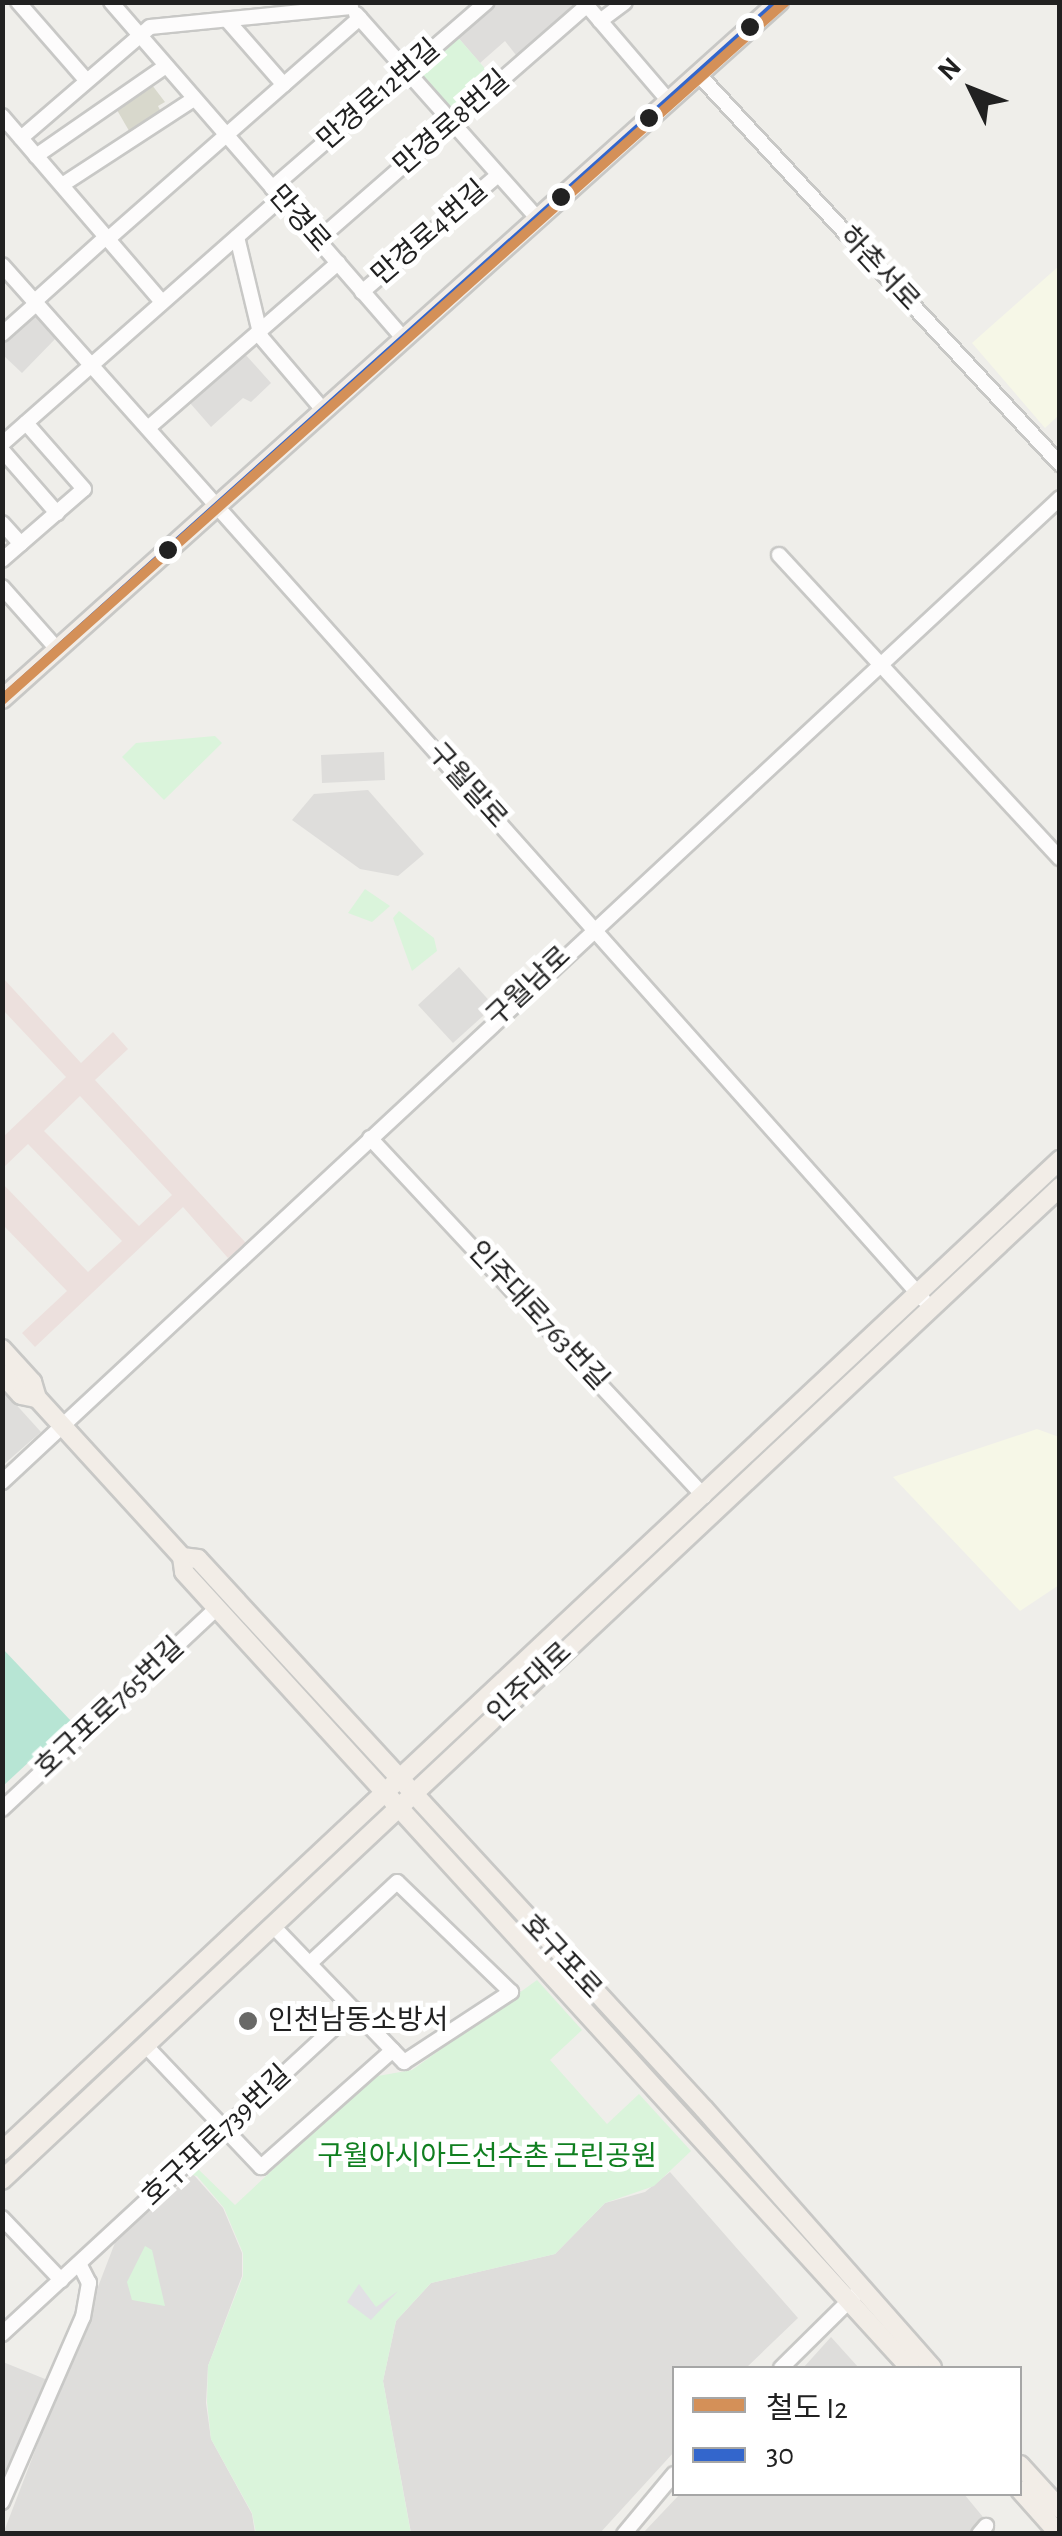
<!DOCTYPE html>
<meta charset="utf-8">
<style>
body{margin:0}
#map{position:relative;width:1062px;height:2536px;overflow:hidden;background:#efeeea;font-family:"Alegreya Sans","Noto Sans KR",sans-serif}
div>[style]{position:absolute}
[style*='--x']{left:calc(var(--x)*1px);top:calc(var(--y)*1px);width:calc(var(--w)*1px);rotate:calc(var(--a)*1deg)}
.residential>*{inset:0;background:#dedddb}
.commercial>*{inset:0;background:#ece0dd}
.education>*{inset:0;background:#f6f7e7}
.construction>*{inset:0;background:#d8d8cc}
.park>*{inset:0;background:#daf4db}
.pitch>*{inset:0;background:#b7e5d4}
.plaza>*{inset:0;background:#e1e1e4}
.roads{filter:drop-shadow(2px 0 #c8c8c6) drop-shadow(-2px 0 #c8c8c6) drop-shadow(0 2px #c8c8c6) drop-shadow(0 -2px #c8c8c6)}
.minor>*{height:14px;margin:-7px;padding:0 7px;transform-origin:7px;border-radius:7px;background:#fdfcfc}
.major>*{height:18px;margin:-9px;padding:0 9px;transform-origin:9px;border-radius:9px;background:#f2ede7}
.bus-1>*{height:8px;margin:-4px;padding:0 4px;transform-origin:4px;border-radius:4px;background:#36c}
.rail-1>*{height:10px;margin:-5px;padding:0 5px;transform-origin:5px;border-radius:5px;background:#d49058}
.dots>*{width:28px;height:28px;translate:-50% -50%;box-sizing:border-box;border:5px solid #fff;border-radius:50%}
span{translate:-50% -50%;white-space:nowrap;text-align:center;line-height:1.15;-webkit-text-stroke:10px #fff;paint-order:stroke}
.street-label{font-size:28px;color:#212121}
.poi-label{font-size:28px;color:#212121}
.left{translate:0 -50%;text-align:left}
.park-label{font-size:28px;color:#107f20}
.frame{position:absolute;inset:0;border:5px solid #212121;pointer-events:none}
.legend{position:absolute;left:672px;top:2366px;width:350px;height:130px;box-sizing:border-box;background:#fff;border:2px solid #a6a6a6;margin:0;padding:12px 18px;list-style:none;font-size:30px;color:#212121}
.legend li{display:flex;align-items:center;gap:20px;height:50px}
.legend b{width:50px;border:2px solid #a6a6a6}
.north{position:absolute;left:922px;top:40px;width:100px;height:100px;-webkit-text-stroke:8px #fff;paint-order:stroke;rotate:313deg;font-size:28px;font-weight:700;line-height:40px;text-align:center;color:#212121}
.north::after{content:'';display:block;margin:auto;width:35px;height:45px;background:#212121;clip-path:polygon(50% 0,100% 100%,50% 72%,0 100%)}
</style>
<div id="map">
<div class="residential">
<i style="clip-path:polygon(492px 3px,576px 3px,519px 59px,505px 41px,480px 63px,455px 34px)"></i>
<i style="clip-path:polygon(36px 311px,59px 335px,22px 373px,3px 355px,2px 340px)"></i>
<i style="clip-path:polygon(244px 353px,271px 383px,251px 402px,243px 398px,211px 427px,190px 403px)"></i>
<i style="clip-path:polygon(384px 752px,385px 780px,322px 783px,321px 755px)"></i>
<i style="clip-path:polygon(368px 790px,424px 854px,398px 876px,360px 869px,292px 820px,314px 794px)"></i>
<i style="clip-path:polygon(459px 967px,494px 1006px,453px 1043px,418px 1005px)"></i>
<i style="clip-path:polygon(2px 1389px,41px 1432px,3px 1465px,2px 1465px)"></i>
<i style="clip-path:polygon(670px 2172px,798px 2318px,746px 2368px,674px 2368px,674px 2452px,600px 2533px,411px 2533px,383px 2381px,396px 2321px,431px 2283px,555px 2254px,605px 2203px,645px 2192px)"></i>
<i style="clip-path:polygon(193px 2174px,223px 2208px,242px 2253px,242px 2276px,208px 2366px,206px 2403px,211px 2439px,252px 2514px,255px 2533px,3px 2534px,116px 2240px)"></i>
<i style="clip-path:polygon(831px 2337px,859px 2368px,803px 2368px)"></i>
<i style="clip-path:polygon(3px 2362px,50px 2381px,3px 2490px)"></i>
<i style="clip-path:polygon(680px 2494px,964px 2494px,983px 2517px,968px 2534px,643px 2533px)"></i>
</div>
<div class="commercial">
<i style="clip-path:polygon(evenodd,3px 978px,81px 1063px,113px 1032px,128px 1049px,95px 1080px,246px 1243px,228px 1258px,183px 1207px,35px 1347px,22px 1333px,67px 1291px,3px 1225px,3px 1184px,88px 1272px,122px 1241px,28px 1144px,3px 1168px,3px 1137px,66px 1077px,3px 1010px,3px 978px,80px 1096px,172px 1195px,139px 1226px,44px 1131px,80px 1096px)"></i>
</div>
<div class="education">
<i style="clip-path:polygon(1059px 266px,1059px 415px,1045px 428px,972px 343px)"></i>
<i style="clip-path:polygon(1037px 1429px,1059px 1437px,1059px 1585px,1020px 1611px,893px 1477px)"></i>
</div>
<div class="construction">
<i style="clip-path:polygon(152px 85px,165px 102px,158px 106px,163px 116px,132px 136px,117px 110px)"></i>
</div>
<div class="park">
<i style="clip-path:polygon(455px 34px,495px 80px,451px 116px,413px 69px)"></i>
<i style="clip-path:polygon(215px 736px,222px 743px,164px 800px,122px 757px,136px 743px)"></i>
<i style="clip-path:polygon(365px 889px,390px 906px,372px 922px,348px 913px)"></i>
<i style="clip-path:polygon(399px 911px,434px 938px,437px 951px,412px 971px,393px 918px)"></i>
<i style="clip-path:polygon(537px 1980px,582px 2030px,550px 2060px,607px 2124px,639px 2094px,691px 2151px,654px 2186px,605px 2203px,555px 2254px,431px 2283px,396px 2321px,383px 2381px,411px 2534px,256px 2533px,252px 2513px,211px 2439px,207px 2402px,208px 2366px,243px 2276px,243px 2253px,224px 2208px,197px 2176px,187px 2174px,195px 2166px,235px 2205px,372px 2077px,412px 2070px)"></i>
<i style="clip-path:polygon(145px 2246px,152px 2250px,165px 2306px,132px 2300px,127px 2282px)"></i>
</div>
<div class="pitch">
<i style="clip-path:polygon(3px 1649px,72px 1722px,3px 1786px)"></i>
</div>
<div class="plaza">
<i style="clip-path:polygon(359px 2284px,376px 2307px,398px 2291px,371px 2320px,347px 2302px)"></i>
</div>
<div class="roads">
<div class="minor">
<i style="--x:18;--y:2;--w:103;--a:48.9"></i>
<i style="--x:111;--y:2;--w:447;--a:49"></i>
<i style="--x:584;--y:2;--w:130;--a:49.4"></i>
<i style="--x:356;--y:14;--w:274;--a:48.4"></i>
<i style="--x:227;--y:20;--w:86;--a:48.8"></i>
<i style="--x:600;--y:21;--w:31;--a:-37"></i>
<i style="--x:699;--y:75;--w:531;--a:47.14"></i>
<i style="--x:2;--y:116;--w:245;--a:49.3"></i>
<i style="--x:21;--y:138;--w:170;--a:-40.7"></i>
<i style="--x:150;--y:27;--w:202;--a:-5.7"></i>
<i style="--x:36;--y:156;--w:158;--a:-34.7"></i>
<i style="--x:62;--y:185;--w:158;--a:-33.1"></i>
<i style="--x:272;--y:188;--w:284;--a:-40.9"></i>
<i style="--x:237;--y:237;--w:103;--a:76.5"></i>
<i style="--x:261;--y:337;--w:97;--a:49.6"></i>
<i style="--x:108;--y:239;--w:335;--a:-41.3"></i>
<i style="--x:318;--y:240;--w:356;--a:-41.1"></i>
<i style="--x:2;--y:265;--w:1385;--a:48.31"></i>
<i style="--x:362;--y:292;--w:179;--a:-40.7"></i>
<i style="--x:35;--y:301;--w:96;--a:-42"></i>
<i style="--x:2;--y:334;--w:47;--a:-41.5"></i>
<i style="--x:148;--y:428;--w:252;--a:-41"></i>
<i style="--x:2;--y:444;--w:372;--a:-41.4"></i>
<i style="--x:2;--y:450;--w:84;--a:48.9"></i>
<i style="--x:2;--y:523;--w:28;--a:48"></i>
<i style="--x:779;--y:555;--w:413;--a:47.2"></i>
<i style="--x:2;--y:560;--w:108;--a:-40.9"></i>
<i style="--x:84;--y:489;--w:88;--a:-131.3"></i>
<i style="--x:2;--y:587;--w:84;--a:48.4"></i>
<i style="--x:370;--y:1138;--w:490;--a:47"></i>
<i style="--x:2;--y:1482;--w:1445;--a:-42.92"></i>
<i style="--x:2;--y:1809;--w:294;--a:-43.1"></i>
<i style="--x:273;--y:1926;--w:189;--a:46.1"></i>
<i style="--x:404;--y:2062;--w:128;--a:-33.2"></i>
<i style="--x:511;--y:1992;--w:158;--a:-136"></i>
<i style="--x:397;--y:1882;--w:119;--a:137"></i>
<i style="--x:146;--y:2046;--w:167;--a:46.5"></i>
<i style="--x:261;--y:2167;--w:176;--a:-41.6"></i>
<i style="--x:2;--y:2218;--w:86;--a:46.4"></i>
<i style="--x:2;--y:2334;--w:479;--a:-42.7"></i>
<i style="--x:781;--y:2368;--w:114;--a:-44.6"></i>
<i style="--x:2;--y:2502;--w:202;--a:-66.4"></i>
<i style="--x:83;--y:2317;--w:35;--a:-80"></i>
<i style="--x:89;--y:2283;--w:22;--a:-117"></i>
<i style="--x:624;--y:2534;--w:78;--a:-50.2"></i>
<i style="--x:979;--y:2534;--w:11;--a:-49"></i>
</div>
<div class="major">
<i style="--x:2;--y:699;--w:1044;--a:-41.89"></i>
<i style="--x:2;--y:1349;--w:45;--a:47.7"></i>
<i style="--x:32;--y:1382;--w:17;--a:73"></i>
<i style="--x:37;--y:1398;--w:215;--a:47.6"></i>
<i style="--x:182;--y:1557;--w:15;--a:82"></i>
<i style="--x:184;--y:1572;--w:1077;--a:47.63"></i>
<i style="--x:2;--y:1374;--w:28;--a:48"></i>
<i style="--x:21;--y:1395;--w:16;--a:11"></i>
<i style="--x:182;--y:1557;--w:16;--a:7"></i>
<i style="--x:198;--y:1559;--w:747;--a:47.39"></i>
<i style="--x:704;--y:2109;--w:345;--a:48.6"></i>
<i style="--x:2;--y:2151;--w:1450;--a:-43.13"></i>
<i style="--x:2;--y:2180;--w:1451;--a:-43.18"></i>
<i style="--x:1020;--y:2465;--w:59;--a:47.7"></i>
<i style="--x:1020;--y:2490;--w:59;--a:48.4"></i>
</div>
</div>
<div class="bus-1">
<i style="--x:2;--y:699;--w:1043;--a:-41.93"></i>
</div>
<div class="rail-1">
<i style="--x:2;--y:700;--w:1049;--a:-41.72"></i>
</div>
<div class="dots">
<i style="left:750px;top:27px;background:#212121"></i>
<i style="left:649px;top:118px;background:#212121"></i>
<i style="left:561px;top:197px;background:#212121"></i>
<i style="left:168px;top:550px;background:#212121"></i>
<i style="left:248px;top:2021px;background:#696967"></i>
</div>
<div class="street-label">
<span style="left:379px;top:95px;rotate:-41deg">만경로12번길</span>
<span style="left:452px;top:123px;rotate:-41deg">만경로8번길</span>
<span style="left:299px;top:219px;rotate:49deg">만경로</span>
<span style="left:430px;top:233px;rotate:-41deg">만경로4번길</span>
<span style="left:879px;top:269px;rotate:47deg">하촌서로</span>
<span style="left:467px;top:786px;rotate:48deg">구월말로</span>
<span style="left:529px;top:987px;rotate:-43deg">구월남로</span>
<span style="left:538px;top:1316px;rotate:47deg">인주대로763번길</span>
<span style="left:530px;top:1683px;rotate:-43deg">인주대로</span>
<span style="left:110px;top:1708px;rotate:-43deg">호구포로765번길</span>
<span style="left:561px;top:1957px;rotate:47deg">호구포로</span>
<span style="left:217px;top:2136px;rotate:-43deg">호구포로739번길</span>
</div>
<div class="poi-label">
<span class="left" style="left:268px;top:2021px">인천남동소방서</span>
</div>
<div class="park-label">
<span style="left:487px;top:2157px">구월아시아드선수촌 근린공원</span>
</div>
<div class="frame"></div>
<ul class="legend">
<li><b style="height:12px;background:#d49058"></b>철도 I2</li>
<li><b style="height:12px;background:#36c"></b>30</li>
</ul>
<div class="north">N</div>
</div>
